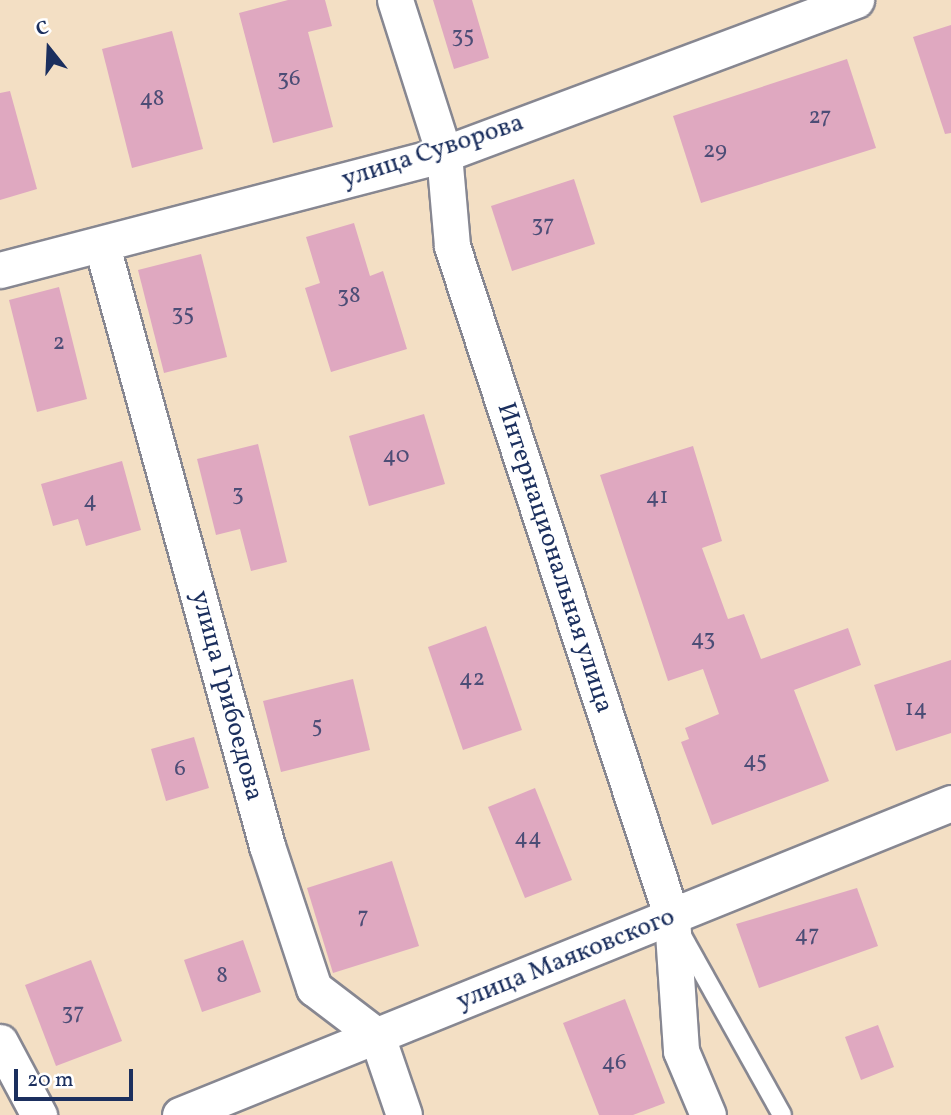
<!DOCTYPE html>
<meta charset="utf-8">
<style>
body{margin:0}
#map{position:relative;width:951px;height:1115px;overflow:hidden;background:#f3dfc4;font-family:Vollkorn,serif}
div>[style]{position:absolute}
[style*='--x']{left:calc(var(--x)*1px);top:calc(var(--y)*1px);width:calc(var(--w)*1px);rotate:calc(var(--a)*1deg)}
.building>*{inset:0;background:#dfa8c0}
.roads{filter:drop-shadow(2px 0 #878791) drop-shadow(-2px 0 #878791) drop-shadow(0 2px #878791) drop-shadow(0 -2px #878791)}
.service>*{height:18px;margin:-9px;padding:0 9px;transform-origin:9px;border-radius:9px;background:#fff}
.minor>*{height:35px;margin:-17.5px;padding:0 17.5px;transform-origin:17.5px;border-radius:17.5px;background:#fff}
span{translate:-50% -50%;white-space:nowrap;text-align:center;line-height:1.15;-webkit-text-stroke:5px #fff;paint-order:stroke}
.number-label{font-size:23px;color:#4c4d76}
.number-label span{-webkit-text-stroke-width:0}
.street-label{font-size:26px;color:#1b2f5e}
.north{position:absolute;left:14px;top:14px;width:70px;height:70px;-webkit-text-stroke:5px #fff;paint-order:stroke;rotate:342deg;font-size:19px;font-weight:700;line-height:28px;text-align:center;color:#1b2f5e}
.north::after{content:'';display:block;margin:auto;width:24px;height:32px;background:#1b2f5e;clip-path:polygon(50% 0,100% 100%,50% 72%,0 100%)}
.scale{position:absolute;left:14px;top:1069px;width:119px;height:32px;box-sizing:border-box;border:4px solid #1b2f5e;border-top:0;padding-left:9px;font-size:21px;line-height:24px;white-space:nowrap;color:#1b2f5e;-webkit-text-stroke:5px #fff;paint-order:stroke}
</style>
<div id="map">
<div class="building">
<i style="clip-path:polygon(288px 0,325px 0,332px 26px,308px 32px,333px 127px,273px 143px,239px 13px)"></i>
<i style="clip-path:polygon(433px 0,472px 0,489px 58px,454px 69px)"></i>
<i style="clip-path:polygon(951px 25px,951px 133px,945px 134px,913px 37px)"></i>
<i style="clip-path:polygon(172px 31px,203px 149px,132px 168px,102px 49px)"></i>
<i style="clip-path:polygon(847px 59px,876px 148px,701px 203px,673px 116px)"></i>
<i style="clip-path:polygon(10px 91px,37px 189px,0 200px,0 93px)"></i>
<i style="clip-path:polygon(574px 179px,595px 244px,512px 271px,491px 206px)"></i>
<i style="clip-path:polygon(354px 223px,370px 276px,383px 271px,407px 349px,331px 372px,305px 288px,320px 283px,306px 237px)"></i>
<i style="clip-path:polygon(201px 254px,227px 357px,164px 373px,138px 270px)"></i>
<i style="clip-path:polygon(59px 287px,87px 399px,37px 412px,9px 300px)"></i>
<i style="clip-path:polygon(424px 414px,445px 484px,369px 506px,349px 436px)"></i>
<i style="clip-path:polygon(258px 444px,287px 562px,251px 571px,240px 529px,216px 535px,197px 459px)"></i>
<i style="clip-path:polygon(693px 446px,722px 541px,702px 548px,728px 619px,744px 614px,761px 659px,848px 628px,861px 665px,794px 690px,829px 781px,712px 825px,681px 742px,689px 739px,685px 728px,719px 714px,703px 669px,668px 681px,600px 475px)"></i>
<i style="clip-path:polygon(122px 461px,141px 530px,86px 546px,78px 519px,53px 526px,41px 484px)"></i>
<i style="clip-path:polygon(486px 626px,522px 730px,463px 750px,428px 647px)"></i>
<i style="clip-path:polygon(951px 660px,951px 733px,896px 751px,874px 685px)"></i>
<i style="clip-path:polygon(353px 679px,370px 750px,281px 772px,263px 701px)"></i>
<i style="clip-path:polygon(194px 737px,209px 788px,166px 801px,151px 749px)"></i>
<i style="clip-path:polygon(535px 788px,572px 880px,525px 898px,488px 807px)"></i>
<i style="clip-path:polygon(392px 861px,419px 946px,333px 973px,307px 888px)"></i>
<i style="clip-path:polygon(857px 888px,878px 946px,759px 988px,736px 924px)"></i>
<i style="clip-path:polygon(243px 940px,261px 992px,202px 1012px,184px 960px)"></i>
<i style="clip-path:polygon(91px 960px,122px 1041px,56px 1066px,25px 985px)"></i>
<i style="clip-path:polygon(625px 999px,665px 1103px,633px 1115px,599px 1115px,563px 1023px)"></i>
<i style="clip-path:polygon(878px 1025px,894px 1067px,861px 1080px,845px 1037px)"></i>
</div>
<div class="roads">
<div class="service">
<i style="--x:681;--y:934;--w:207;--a:60.8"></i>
</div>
<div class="minor">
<i style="--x:395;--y:0;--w:162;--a:72.3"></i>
<i style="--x:444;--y:154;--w:92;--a:85"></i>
<i style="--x:452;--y:246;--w:707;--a:71.87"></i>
<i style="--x:672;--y:918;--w:133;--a:86.1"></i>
<i style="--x:681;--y:1051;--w:69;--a:67.1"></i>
<i style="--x:102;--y:246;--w:622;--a:74.62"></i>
<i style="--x:267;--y:846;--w:150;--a:71.7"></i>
<i style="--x:314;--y:988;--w:79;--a:37.3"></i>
<i style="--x:377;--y:1036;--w:83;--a:71.1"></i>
<i style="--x:0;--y:270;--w:459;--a:-14.6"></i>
<i style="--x:444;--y:154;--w:440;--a:-20.5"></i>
<i style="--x:0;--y:1042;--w:83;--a:61.9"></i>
<i style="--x:180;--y:1115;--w:832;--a:-22.03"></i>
</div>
</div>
<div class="number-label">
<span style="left:463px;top:36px">35</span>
<span style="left:289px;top:79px">36</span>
<span style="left:152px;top:99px">48</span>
<span style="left:820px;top:117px">27</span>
<span style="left:715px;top:151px">29</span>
<span style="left:543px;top:225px">37</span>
<span style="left:349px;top:296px">38</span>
<span style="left:183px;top:314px">35</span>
<span style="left:59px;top:343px">2</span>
<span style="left:396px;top:456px">40</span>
<span style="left:238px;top:494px">3</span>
<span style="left:657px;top:497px">41</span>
<span style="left:90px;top:501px">4</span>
<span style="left:703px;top:639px">43</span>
<span style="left:472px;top:679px">42</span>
<span style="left:916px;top:709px">14</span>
<span style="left:317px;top:726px">5</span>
<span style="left:755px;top:761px">45</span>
<span style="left:180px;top:769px">6</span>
<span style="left:528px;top:838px">44</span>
<span style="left:363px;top:917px">7</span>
<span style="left:807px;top:935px">47</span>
<span style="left:222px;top:976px">8</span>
<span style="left:73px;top:1013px">37</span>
<span style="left:614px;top:1063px">46</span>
</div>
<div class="street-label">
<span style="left:433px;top:152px;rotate:-18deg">улица Суворова</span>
<span style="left:554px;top:558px;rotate:72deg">Интернациональная улица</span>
<span style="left:226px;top:696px;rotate:75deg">улица Грибоедова</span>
<span style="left:566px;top:960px;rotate:-22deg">улица Маяковского</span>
</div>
<div class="north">С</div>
<div class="scale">20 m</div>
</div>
